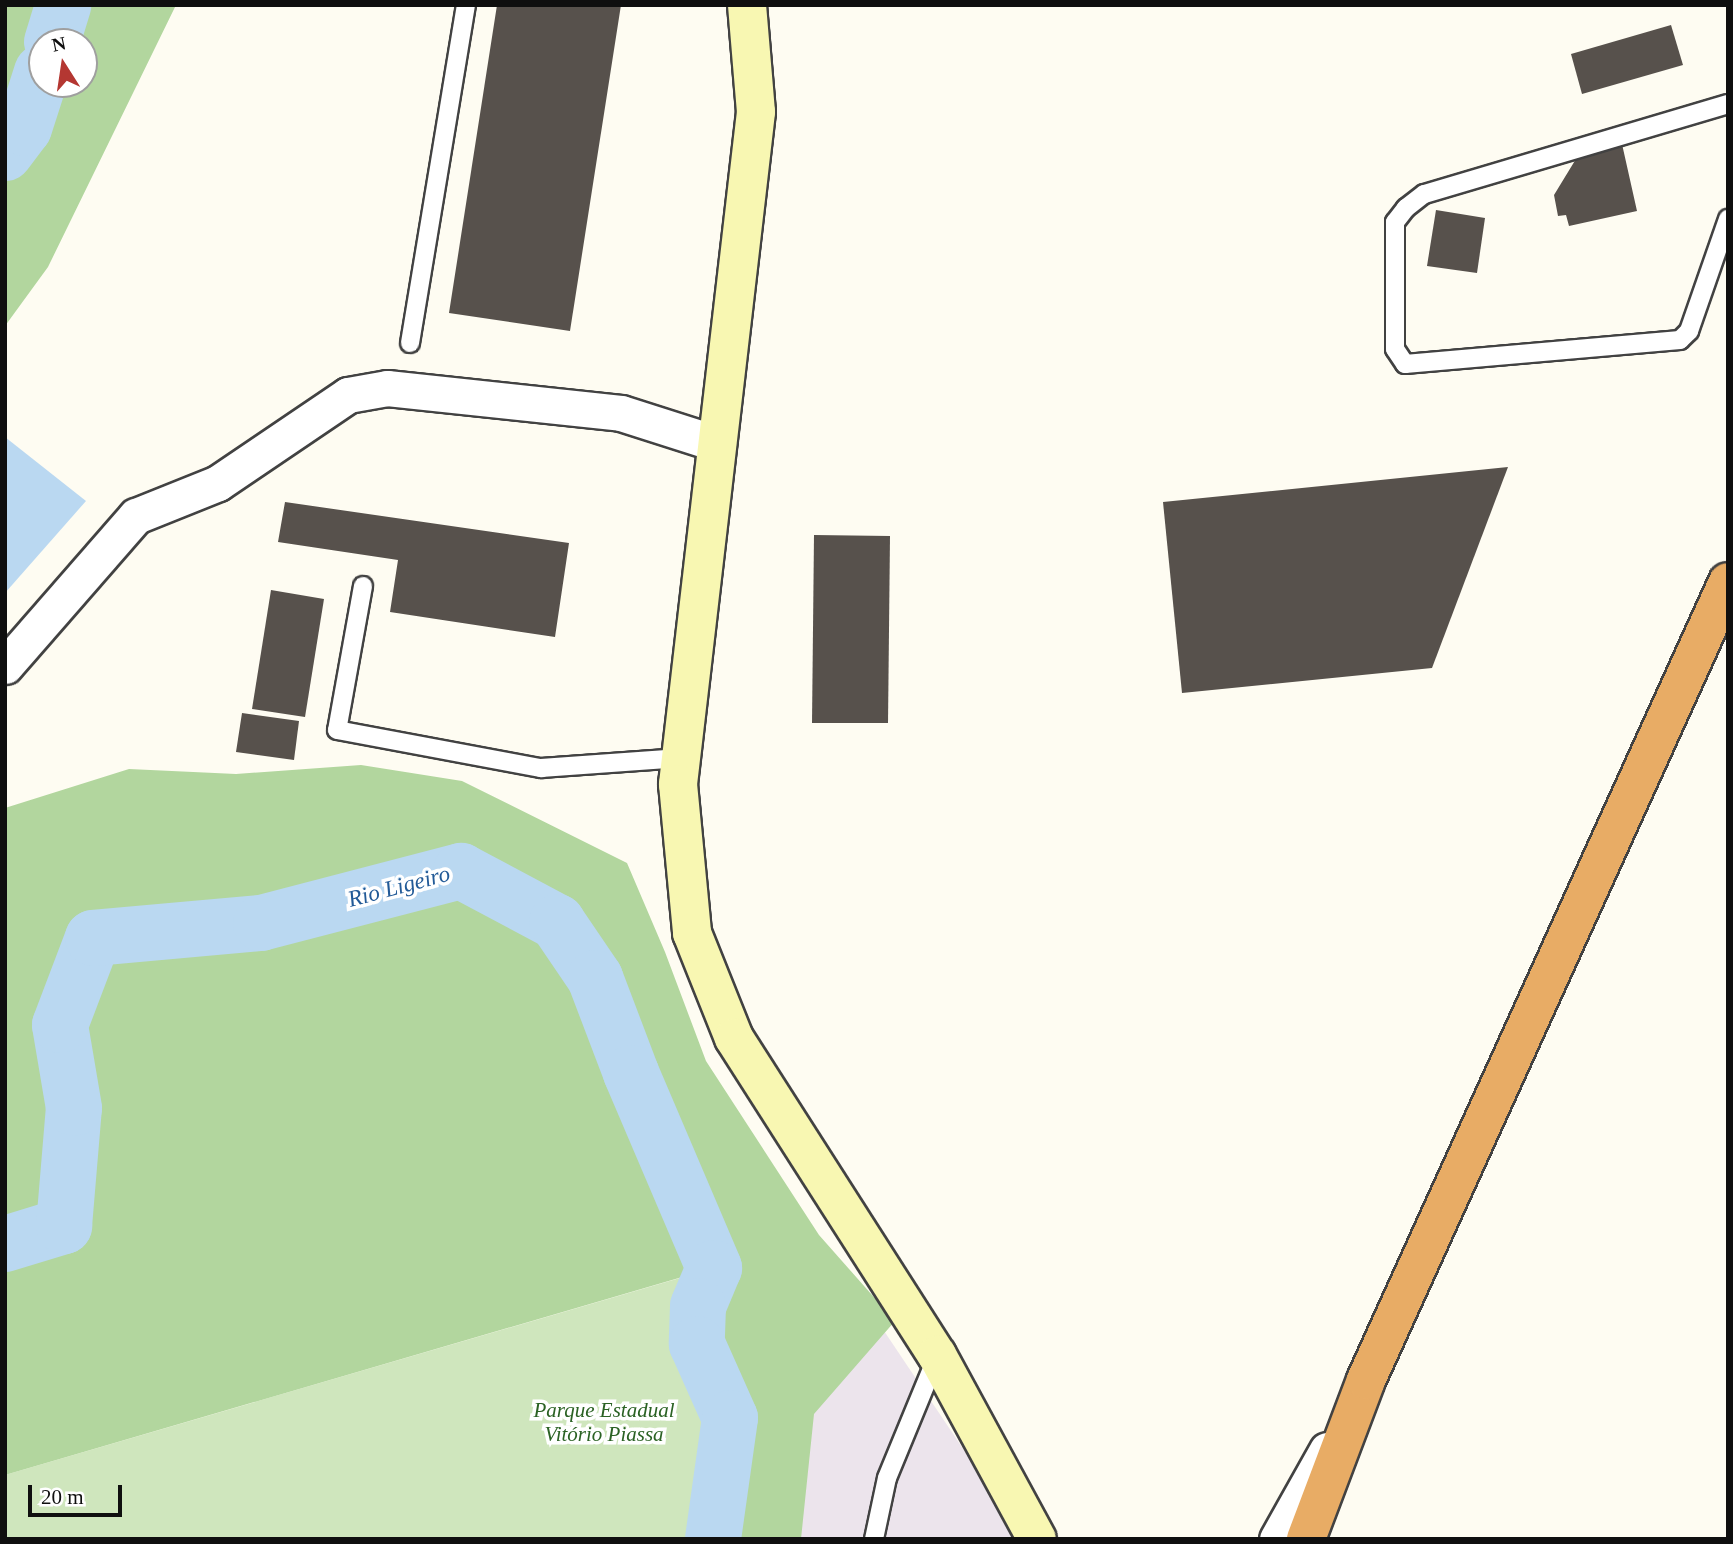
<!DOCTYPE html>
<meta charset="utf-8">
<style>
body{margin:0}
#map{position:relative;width:1733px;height:1544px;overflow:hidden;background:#fefcf2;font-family:"Times New Roman",serif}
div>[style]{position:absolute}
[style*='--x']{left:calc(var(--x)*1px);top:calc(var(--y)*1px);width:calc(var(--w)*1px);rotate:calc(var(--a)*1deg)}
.industrial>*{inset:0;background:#ece4ec}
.green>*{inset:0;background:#cfe6bd}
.forest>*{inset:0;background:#b2d69e}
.water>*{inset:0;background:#bad8f1}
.river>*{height:56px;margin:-28px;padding:0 28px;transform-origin:28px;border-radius:28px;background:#bad8f1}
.building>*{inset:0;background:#57514c}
.roads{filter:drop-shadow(2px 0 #424242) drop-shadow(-2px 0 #424242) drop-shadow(0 2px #424242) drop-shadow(0 -2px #424242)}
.lane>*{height:18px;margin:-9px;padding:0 9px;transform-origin:9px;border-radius:9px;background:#fff}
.street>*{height:35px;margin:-17.5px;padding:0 17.5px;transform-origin:17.5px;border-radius:17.5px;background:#fff}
.secondary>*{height:38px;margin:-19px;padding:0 19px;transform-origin:19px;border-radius:19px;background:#f8f7b2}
.highway>*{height:38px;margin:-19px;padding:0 19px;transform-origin:19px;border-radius:19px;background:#e8ac65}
span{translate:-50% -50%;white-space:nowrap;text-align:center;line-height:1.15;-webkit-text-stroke:7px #fff;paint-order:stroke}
.park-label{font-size:21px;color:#2b6224;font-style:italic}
.water-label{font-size:23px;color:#225a97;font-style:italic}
.frame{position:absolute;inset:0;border:7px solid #0f0f0f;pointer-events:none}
.north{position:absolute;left:28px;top:28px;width:70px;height:70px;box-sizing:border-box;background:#fff;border:2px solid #9f9f9f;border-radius:50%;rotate:348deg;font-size:19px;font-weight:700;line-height:28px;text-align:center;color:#0f0f0f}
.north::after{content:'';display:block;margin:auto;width:24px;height:32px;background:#b43732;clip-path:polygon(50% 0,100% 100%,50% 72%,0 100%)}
.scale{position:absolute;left:28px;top:1485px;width:94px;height:32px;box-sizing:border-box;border:4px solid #0f0f0f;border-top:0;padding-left:9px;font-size:21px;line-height:24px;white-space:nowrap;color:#0f0f0f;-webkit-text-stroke:5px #fff;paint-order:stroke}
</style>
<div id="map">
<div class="industrial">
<i style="clip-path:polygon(876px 1319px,984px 1480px,1016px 1539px,775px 1539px,794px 1342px)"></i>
</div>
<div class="green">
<i style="clip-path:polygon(714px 1268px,697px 1344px,730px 1418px,713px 1539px,5px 1539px,5px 1475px)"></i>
</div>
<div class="forest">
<i style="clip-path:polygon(evenodd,5px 5px,176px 5px,48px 267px,5px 326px,5px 5px,42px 42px,84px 42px,84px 84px,42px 84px,42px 42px)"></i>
<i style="clip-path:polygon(361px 765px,462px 781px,627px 863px,665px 952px,706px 1061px,819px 1235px,895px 1321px,814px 1414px,801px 1539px,713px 1539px,730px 1418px,697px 1344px,698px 1306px,713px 1268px,5px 1475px,5px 808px,129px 769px,236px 774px)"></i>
</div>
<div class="water">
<i style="clip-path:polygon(5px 437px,86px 501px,5px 593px)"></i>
</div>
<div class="river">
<i style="--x:52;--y:42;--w:39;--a:-73"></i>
<i style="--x:5;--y:153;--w:31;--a:-53"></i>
<i style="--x:24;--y:128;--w:59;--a:-72.2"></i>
<i style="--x:5;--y:1244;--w:62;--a:-17"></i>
<i style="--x:64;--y:1226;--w:118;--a:-85.2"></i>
<i style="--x:74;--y:1108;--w:84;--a:-99.6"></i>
<i style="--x:60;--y:1025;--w:93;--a:-69.2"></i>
<i style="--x:93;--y:938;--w:169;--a:-5.1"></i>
<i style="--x:261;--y:923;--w:207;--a:-14.6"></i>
<i style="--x:461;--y:871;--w:109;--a:28"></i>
<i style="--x:557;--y:922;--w:68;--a:55.8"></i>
<i style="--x:595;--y:978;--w:102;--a:69.2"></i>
<i style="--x:631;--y:1073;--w:212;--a:66.9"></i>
<i style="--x:714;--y:1268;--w:41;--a:112.8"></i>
<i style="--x:698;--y:1306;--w:38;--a:92"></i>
<i style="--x:697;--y:1344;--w:81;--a:66"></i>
<i style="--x:730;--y:1418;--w:122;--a:98"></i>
</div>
<div class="building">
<i style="clip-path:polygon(497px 5px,621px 5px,570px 331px,449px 313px)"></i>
<i style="clip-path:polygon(1671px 25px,1683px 65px,1582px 94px,1571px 54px)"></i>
<i style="clip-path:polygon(1622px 144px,1637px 211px,1569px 226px,1566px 215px,1558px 216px,1554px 195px,1579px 154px)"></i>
<i style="clip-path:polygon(1436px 210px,1485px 218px,1477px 273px,1427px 266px)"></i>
<i style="clip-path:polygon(1508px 467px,1432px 668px,1182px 693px,1163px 502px)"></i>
<i style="clip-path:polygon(285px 502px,569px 543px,555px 637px,390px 612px,398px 560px,278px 542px)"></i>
<i style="clip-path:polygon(814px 535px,890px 536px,888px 723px,812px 723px)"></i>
<i style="clip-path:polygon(271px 590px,324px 599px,305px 717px,252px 709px)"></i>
<i style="clip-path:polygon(242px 713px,299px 721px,294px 760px,236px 752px)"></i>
</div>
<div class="roads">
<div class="lane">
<i style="--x:1728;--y:104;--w:317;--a:163.5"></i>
<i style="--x:1424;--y:194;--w:23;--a:142"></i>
<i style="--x:1406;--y:208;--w:18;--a:128"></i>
<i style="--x:1395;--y:222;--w:127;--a:90"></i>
<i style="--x:1395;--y:349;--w:18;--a:56"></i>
<i style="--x:1405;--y:364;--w:276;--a:-5"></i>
<i style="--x:1680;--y:340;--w:13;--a:-45"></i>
<i style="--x:1689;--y:331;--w:119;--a:-70.8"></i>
<i style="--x:410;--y:343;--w:343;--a:-80.6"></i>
<i style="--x:363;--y:586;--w:146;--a:100.2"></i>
<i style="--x:337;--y:730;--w:208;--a:10.6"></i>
<i style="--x:541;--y:768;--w:140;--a:-4.1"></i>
<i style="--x:874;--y:1539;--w:62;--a:-78"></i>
<i style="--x:887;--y:1478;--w:129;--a:-67.6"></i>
</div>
<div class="street">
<i style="--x:5;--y:666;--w:199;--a:-48.9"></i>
<i style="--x:136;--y:516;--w:88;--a:-21.9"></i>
<i style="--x:218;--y:483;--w:157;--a:-34.1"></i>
<i style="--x:348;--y:395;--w:40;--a:-10"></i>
<i style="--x:387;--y:388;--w:235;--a:6.1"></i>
<i style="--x:621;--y:413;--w:102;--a:17.7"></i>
<i style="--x:1277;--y:1539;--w:102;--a:-60.7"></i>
</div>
<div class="secondary">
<i style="--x:747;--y:5;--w:107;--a:85.2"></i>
<i style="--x:756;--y:112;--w:677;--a:96.62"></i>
<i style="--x:678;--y:784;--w:150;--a:84.6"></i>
<i style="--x:692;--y:933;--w:113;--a:68.2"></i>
<i style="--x:734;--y:1038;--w:376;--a:57.4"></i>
<i style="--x:937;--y:1355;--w:209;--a:61.5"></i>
</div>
<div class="highway">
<i style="--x:1306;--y:1539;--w:170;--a:-69.3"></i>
<i style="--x:1366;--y:1380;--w:876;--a:-65.6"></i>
</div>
</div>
<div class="park-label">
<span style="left:604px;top:1422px">Parque Estadual<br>Vitório Piassa</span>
</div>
<div class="water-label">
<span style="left:399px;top:887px;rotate:-15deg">Rio Ligeiro</span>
</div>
<div class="frame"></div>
<div class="north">N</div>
<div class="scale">20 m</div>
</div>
